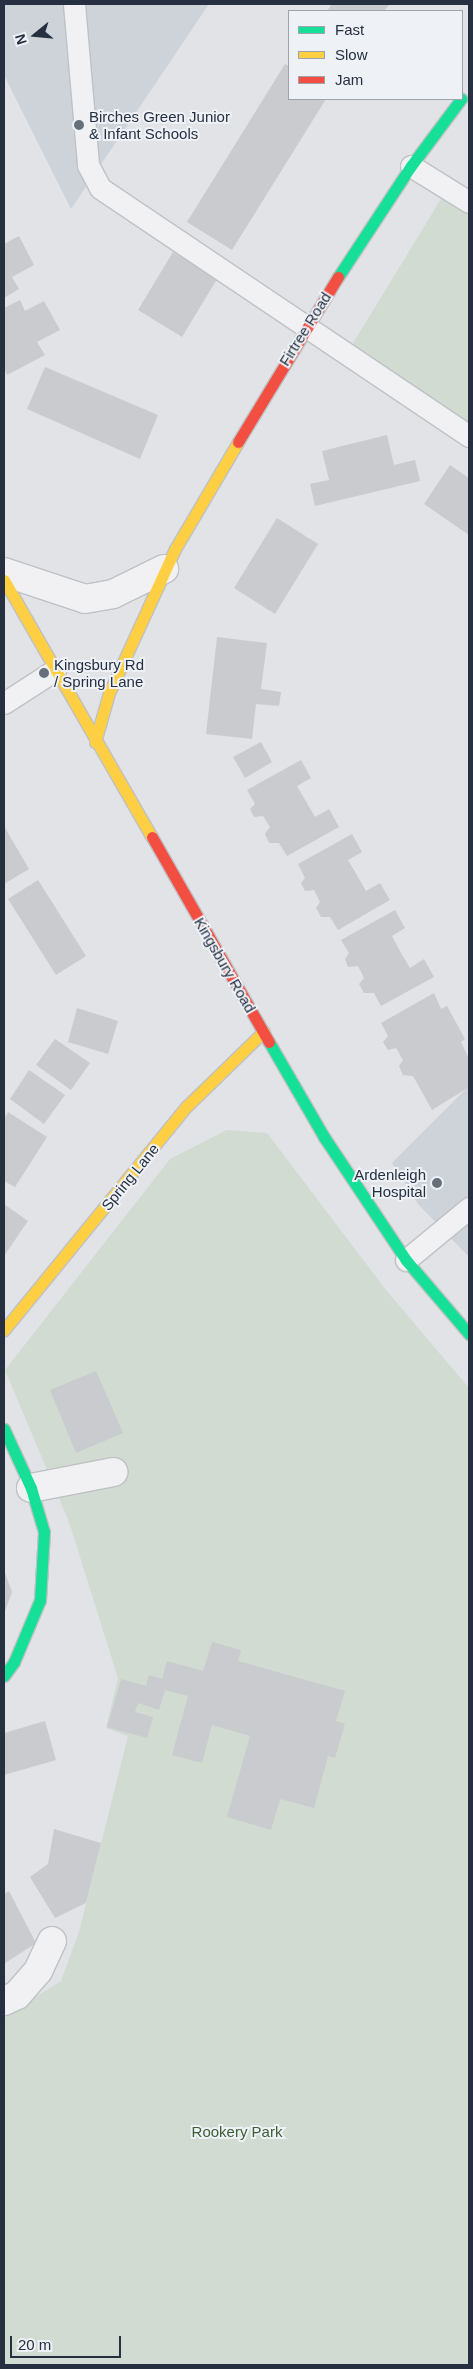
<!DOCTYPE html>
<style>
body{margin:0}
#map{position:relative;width:473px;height:2369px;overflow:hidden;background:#e1e3e6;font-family:Arial,sans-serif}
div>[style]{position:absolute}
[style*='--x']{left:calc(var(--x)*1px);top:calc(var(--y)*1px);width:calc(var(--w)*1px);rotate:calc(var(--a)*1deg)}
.built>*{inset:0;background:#ced3da}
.green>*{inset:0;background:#d1dbd1}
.building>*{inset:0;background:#c9cbce}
.roads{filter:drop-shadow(1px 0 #bfc1c4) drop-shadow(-1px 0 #bfc1c4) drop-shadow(0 1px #bfc1c4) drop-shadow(0 -1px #bfc1c4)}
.lane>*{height:21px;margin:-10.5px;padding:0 10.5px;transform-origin:10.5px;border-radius:10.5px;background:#f1f1f3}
.street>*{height:28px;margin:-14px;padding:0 14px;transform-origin:14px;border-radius:14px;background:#f1f1f3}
.fast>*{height:11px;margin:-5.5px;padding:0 5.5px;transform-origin:5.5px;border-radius:5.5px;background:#16e098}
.slow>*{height:11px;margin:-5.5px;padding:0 5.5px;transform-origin:5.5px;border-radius:5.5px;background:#ffcf43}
.jam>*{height:11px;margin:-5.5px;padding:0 5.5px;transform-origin:5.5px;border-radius:5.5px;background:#f24e42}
.dots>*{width:14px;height:14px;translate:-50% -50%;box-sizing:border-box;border:2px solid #eef2f7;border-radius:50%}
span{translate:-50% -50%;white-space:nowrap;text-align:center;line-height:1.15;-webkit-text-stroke:4px #eef2f7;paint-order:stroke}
.poi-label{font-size:15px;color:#263041}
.left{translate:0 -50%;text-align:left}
.right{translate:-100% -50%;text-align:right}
.street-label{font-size:15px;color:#263041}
.park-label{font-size:15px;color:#3b5e32}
.frame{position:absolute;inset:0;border:5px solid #263041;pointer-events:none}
.legend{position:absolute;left:288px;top:10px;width:175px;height:90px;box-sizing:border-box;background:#eef2f7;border:1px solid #9ea4ae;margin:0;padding:6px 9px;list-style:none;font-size:15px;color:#263041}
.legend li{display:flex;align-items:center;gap:10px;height:25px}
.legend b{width:25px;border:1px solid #9ea4ae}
.north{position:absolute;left:10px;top:10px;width:50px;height:50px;-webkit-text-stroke:4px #eef2f7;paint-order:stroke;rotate:253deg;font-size:14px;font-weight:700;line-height:20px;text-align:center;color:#263041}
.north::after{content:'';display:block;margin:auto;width:18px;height:22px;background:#263041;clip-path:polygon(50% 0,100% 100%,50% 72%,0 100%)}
.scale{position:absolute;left:10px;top:2336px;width:111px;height:22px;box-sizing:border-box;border:2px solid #263041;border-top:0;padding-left:6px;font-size:15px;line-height:18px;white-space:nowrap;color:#263041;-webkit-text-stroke:4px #eef2f7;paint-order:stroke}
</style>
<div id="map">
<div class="built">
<i style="clip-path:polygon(4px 4px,209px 4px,71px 209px,4px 75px)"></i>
<i style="clip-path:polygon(469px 1086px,469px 1257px,418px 1204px,392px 1163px)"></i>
</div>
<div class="green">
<i style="clip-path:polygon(444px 194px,469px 211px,469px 424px,352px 345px)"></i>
<i style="clip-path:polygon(227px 1130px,267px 1133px,386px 1290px,469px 1388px,469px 2365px,4px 2365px,4px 2017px,61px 1981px,79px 1932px,128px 1736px,106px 1728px,118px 1678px,69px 1522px,5px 1370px,170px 1159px)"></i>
</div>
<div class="building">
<i style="clip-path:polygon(332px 4px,390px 4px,384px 11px,327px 11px)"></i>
<i style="clip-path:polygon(285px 64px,289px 66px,289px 99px,326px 99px,232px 250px,187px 222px)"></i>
<i style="clip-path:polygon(19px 236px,34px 265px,12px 277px,19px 289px,4px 298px,4px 244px)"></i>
<i style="clip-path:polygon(173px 252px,217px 279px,182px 337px,138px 310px)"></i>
<i style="clip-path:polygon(20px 300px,25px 311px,44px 301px,60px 330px,37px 342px,45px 355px,7px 375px,4px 368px,4px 308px)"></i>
<i style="clip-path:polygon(45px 367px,158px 415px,140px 459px,27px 409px)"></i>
<i style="clip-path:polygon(387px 435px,394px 465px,415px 460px,420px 481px,315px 506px,310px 484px,329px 480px,322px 451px)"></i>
<i style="clip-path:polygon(450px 465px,469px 478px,469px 535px,424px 504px)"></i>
<i style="clip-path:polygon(277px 518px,318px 544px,275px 614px,234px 588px)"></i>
<i style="clip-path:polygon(217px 637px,267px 643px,261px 689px,281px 692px,279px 706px,256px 704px,252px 739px,206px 734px)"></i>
<i style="clip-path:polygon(261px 742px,272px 762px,245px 778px,233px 757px)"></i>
<i style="clip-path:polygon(301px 760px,311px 778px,297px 786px,315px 817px,329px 809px,339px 827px,287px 856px,279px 843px,269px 843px,265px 834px,270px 827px,263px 816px,254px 817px,250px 809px,255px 804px,247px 790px)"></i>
<i style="clip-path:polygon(4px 826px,29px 869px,4px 884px)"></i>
<i style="clip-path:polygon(352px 834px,362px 852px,348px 860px,358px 877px,366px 891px,380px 883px,390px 900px,338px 930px,330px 917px,321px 917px,316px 908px,320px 902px,314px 890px,305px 891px,301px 883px,305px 878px,298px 864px)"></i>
<i style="clip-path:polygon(38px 880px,86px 956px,56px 975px,8px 899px)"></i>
<i style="clip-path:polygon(395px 910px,405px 928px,392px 936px,401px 953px,410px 968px,424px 959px,434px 977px,381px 1006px,374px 993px,364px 993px,359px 984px,364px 978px,358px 966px,348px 967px,345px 959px,349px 953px,341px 940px)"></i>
<i style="clip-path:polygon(434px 993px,441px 1009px,447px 1006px,465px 1039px,461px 1042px,469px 1059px,469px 1087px,432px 1110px,413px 1076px,403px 1075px,399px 1066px,403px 1060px,396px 1048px,388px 1050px,383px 1042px,388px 1036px,381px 1023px)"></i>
<i style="clip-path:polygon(77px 1008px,118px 1021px,108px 1054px,68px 1042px)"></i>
<i style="clip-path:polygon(55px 1039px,90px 1063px,71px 1090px,36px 1065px)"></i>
<i style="clip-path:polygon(29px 1070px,65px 1095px,44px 1124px,10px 1099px)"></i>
<i style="clip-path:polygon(8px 1112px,47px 1137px,15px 1187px,4px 1181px,4px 1119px)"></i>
<i style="clip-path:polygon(4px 1204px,28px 1221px,4px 1256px)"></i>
<i style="clip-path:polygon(96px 1371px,123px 1433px,76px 1453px,50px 1390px)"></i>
<i style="clip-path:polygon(4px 1570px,12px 1592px,4px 1614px)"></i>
<i style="clip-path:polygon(212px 1642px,241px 1650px,238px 1661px,345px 1691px,336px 1721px,345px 1724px,335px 1758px,328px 1756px,314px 1808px,280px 1799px,271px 1830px,227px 1817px,250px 1736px,212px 1725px,202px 1763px,172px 1755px,188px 1696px,165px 1690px,159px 1710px,138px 1703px,135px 1712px,153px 1717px,147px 1738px,107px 1727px,121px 1679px,146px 1686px,149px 1675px,162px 1679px,167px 1661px,203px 1671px)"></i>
<i style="clip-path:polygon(45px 1721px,56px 1760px,4px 1775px,4px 1733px)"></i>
<i style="clip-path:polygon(54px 1829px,101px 1843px,86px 1903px,55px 1918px,30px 1877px,48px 1864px)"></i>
<i style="clip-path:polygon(9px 1891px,36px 1943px,4px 1964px,4px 1894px)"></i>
</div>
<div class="roads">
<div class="lane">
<i style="--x:74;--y:4;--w:162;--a:85"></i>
<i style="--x:88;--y:165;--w:26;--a:62"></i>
<i style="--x:100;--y:188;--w:445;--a:33.9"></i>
<i style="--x:411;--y:166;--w:68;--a:31.8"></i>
<i style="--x:4;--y:703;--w:61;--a:-32.9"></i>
<i style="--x:406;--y:1260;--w:82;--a:-39.5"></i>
</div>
<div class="street">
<i style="--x:4;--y:572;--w:85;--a:18.4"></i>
<i style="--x:85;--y:599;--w:28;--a:-10"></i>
<i style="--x:113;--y:594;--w:57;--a:-26.1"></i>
<i style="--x:31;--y:1488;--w:84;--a:-11"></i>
<i style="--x:4;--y:2001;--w:14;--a:-25"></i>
<i style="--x:17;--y:1995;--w:32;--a:-49"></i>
<i style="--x:38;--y:1971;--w:33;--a:-65"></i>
</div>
<div class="fast">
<i style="--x:338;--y:277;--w:133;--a:-56.7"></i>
<i style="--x:411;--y:166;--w:84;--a:-53.3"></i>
<i style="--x:269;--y:1042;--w:110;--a:59.9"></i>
<i style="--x:324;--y:1137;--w:148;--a:56.3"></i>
<i style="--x:406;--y:1260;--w:97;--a:49.6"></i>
<i style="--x:4;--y:1429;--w:65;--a:65.4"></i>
<i style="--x:31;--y:1488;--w:46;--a:73.5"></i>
<i style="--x:44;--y:1532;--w:68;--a:93.4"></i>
<i style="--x:40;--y:1600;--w:67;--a:112.8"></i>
<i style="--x:14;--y:1662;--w:17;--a:126"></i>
</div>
<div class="slow">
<i style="--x:4;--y:580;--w:297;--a:60.1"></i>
<i style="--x:95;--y:742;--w:51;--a:-74.1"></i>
<i style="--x:109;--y:693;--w:158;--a:-65.4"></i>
<i style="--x:175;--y:549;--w:124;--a:-59.5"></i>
<i style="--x:4;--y:1330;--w:289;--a:-50.8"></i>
<i style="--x:187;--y:1106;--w:107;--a:-44.2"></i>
</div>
<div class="jam">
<i style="--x:238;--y:442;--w:193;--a:-58.8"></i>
<i style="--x:152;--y:837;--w:236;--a:60.3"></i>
</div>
</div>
<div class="dots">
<i style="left:79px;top:125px;background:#676f7b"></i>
<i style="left:44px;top:673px;background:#676f7b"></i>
<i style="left:437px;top:1183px;background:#676f7b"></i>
</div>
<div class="poi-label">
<span class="left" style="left:89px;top:125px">Birches Green Junior<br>&amp; Infant Schools</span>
<span class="left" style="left:54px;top:673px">Kingsbury Rd<br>/ Spring Lane</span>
<span class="right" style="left:426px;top:1183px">Ardenleigh<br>Hospital</span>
</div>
<div class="street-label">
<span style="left:305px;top:329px;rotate:-58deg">Firtree Road</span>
<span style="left:225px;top:965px;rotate:60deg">Kingsbury Road</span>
<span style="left:130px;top:1177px;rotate:-51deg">Spring Lane</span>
</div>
<div class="park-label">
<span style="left:237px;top:2132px">Rookery Park</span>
</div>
<div class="frame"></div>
<ul class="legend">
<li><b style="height:6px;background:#16e098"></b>Fast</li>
<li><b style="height:6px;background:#ffcf43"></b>Slow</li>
<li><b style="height:6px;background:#f24e42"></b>Jam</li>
</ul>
<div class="north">N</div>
<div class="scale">20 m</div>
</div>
